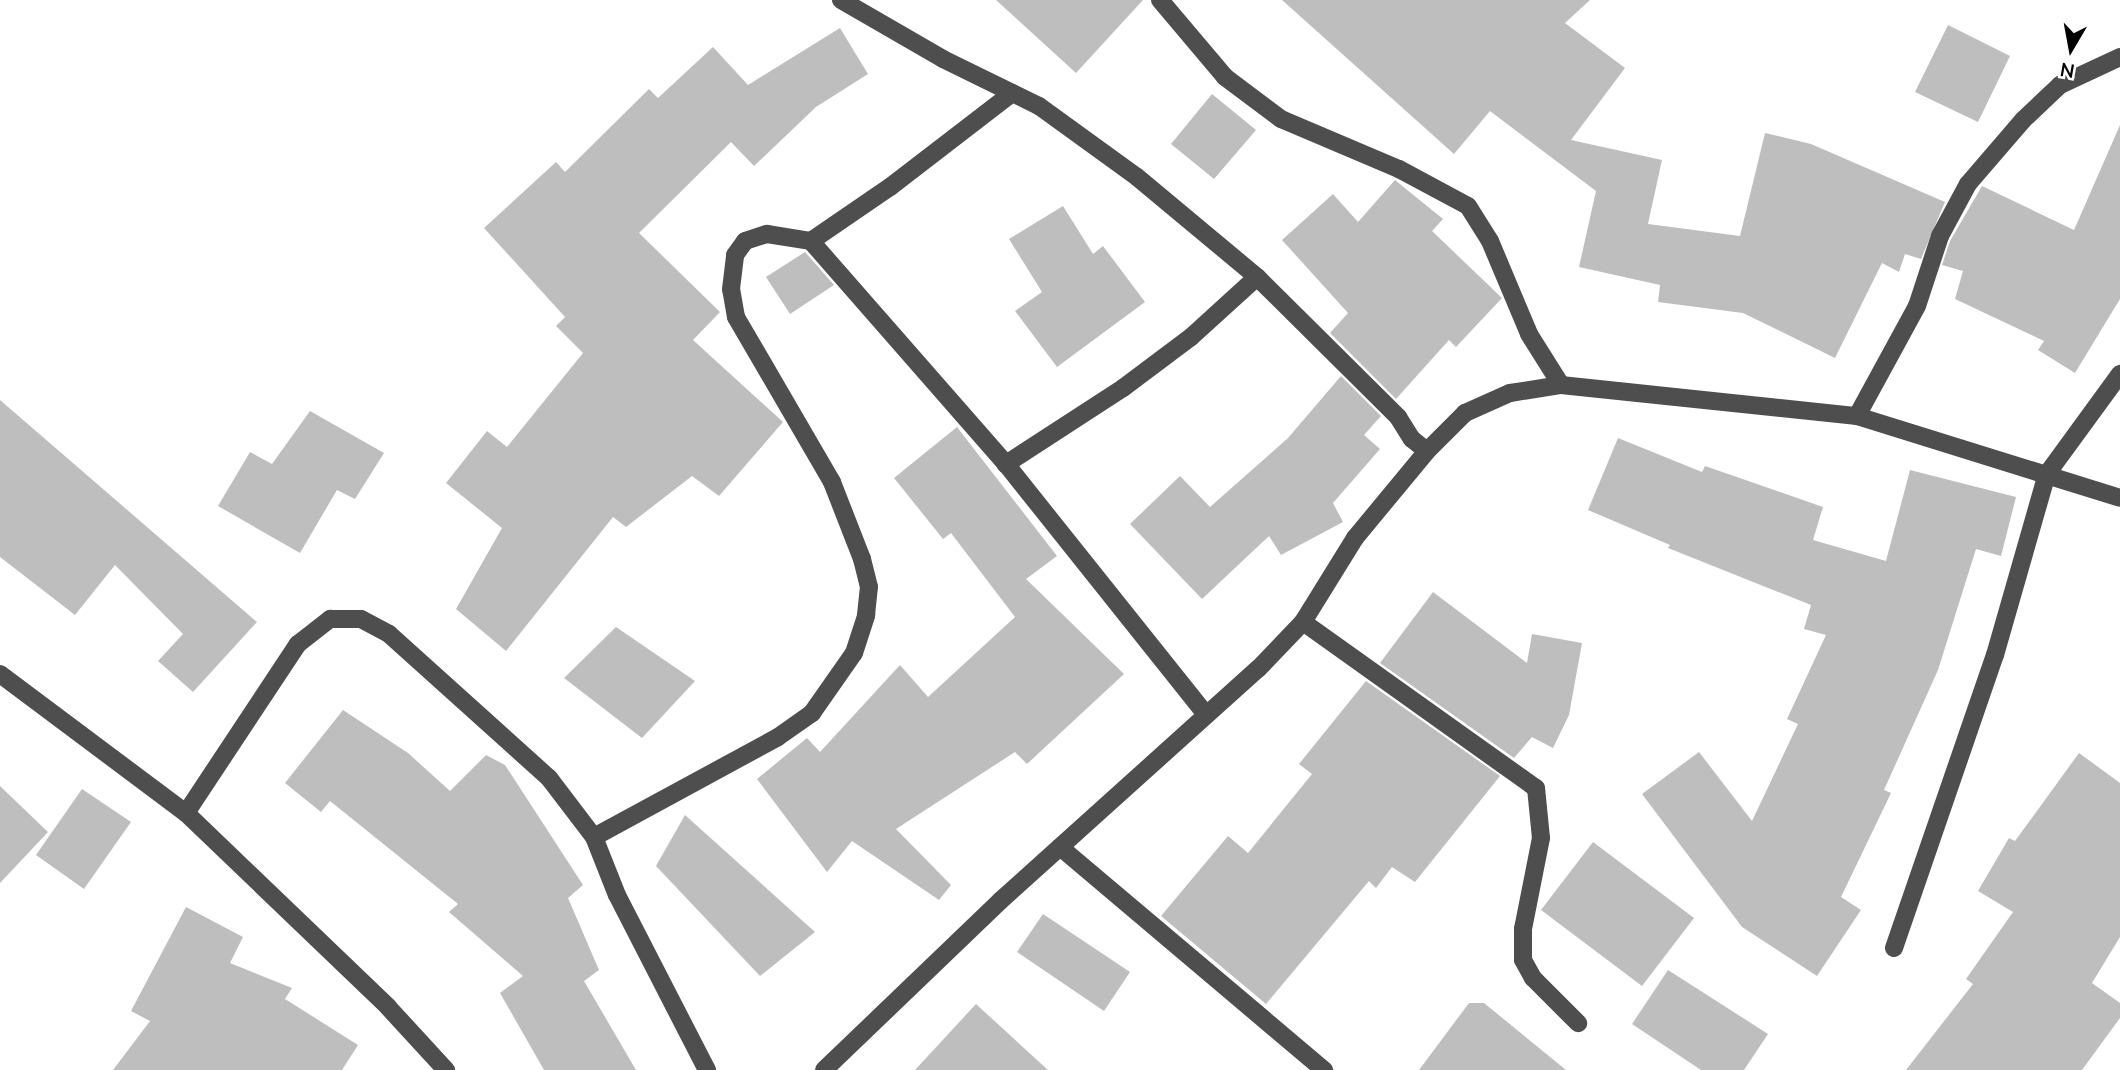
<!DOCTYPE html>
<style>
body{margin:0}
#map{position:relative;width:2120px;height:1070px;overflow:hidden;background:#fff;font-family:"Nunito Sans",sans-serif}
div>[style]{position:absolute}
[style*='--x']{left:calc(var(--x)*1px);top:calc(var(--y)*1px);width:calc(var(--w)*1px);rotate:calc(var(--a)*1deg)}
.building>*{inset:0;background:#bebebe}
.minor>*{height:18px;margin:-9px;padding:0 9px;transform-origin:9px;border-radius:9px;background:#4e4e4e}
span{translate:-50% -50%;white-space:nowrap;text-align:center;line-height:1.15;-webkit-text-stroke:6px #fff;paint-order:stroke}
.north{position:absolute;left:2036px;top:14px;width:70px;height:70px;-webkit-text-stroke:5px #fff;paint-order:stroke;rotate:190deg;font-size:19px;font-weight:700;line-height:28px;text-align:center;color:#000}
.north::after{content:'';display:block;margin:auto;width:24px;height:32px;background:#000;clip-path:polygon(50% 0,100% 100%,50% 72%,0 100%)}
</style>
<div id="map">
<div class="building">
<i style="clip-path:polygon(996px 0,1143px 0,1076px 73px)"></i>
<i style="clip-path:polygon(1282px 0,1590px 0,1565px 23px,1625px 68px,1571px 140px,1662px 160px,1648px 224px,1740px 236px,1765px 133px,1811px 144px,1945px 202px,1921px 259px,1905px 254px,1899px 272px,1882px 263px,1835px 358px,1743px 313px,1658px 302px,1660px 285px,1579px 267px,1596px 191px,1490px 111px,1454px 154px)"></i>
<i style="clip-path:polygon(1948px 25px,2010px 56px,1978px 122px,1915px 92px)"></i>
<i style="clip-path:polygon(840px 28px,868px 74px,816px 107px,754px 166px,731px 142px,639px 233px,720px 312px,693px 340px,783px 422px,719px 496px,692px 476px,626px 527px,613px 517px,506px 651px,456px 609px,502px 528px,446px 483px,487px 431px,507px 447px,583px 353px,556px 326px,565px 317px,484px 228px,556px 162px,565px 172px,649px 89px,658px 98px,713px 47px,748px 85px)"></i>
<i style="clip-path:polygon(1212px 94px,1256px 130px,1214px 179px,1171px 144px)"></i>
<i style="clip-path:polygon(2120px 125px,2120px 299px,2075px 373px,2038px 350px,2044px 341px,1955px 299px,1963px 271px,1942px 265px,1950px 241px,1982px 186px,2074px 230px)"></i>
<i style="clip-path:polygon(1395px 180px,1443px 219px,1432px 231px,1502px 298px,1456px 347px,1449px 340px,1396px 399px,1330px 333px,1348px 313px,1282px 240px,1333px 194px,1358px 222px)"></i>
<i style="clip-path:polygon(1063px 206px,1093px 254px,1103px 246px,1145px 302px,1057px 367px,1015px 311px,1042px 292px,1009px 239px)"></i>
<i style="clip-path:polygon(805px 252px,834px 285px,790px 314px,766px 277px)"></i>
<i style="clip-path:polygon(1341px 376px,1381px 416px,1364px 435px,1380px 449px,1333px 503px,1343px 522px,1281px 555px,1269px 536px,1202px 599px,1130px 524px,1180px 476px,1210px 507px,1288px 438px)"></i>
<i style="clip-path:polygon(0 400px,257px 622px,193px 692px,158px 661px,183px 634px,115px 565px,75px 615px,0 557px)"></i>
<i style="clip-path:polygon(310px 411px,384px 453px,355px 499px,337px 490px,300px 553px,218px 506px,250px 452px,272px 464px)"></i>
<i style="clip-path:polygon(957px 427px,1057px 556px,1026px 579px,1124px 674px,1027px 764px,1015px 752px,896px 829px,951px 885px,939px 900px,852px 841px,827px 872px,757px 779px,807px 738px,820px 752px,900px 665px,928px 697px,1015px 617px,951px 533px,943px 539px,894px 478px)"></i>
<i style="clip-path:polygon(1618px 438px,1702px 472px,1705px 466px,1823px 507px,1813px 540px,1886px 561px,1910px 470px,2016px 497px,2001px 556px,1976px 549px,1938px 670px,1884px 790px,1891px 793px,1841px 897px,1861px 910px,1817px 976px,1742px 927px,1642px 794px,1699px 752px,1752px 821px,1798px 724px,1787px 719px,1826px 635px,1804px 629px,1811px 605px,1668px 548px,1670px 545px,1588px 510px)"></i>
<i style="clip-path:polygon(1433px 592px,1527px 663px,1532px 634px,1582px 643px,1569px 715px,1553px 748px,1532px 737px,1514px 758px,1380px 663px)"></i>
<i style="clip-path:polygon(616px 627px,695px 681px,642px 738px,564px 678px)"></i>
<i style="clip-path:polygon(1366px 681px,1500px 776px,1415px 882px,1392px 867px,1376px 888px,1369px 881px,1266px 1004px,1161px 916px,1228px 836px,1248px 853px,1312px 774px,1299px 764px)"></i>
<i style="clip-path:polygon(343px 710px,408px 753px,450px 791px,486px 755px,505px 765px,583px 885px,568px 898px,599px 970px,584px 981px,636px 1070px,544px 1070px,500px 993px,523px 976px,449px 912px,458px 904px,330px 801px,321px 812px,285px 783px)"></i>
<i style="clip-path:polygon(2079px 753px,2120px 783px,2120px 937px,2092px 983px,2120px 1003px,2120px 1018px,2082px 1070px,1906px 1070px,1973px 984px,1966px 979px,2013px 912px,1978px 891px,2009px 838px,2015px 841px)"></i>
<i style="clip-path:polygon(0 786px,48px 832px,0 883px)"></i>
<i style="clip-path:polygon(82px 789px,131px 822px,84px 889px,36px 855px)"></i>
<i style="clip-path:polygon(685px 815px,815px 932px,760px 976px,656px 866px)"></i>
<i style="clip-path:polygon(1593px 842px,1694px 918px,1642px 986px,1541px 910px)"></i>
<i style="clip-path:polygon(186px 907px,243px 937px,230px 963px,292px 988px,285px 999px,358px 1045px,342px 1070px,113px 1070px,150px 1021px,131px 1011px)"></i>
<i style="clip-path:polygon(1043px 914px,1130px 972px,1104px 1011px,1017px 952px)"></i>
<i style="clip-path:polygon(1668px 970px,1768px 1034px,1744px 1070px,1701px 1070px,1632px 1024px)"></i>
<i style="clip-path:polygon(1469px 1003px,1484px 1003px,1566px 1070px,1419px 1070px)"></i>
<i style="clip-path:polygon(976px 1004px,1048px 1070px,915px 1070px)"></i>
</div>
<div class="minor">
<i style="--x:841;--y:0;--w:118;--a:30"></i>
<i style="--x:943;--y:59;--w:107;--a:26.1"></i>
<i style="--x:1039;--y:106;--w:121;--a:35.9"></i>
<i style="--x:1137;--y:177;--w:156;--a:39.8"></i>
<i style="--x:1257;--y:277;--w:89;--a:137.7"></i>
<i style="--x:1191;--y:337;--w:85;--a:143.1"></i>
<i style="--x:1123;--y:388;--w:140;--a:147"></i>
<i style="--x:1006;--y:464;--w:319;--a:51.4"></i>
<i style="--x:1160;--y:0;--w:101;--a:49.8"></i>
<i style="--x:1225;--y:77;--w:70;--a:36.9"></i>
<i style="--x:1281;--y:119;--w:128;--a:23"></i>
<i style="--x:1399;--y:169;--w:78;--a:28.2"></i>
<i style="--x:1468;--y:206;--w:41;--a:57.8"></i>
<i style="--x:1490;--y:241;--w:101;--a:67.2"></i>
<i style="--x:1529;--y:334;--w:60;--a:57.9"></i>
<i style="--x:1257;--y:277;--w:199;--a:44.8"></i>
<i style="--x:1398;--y:417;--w:26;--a:58"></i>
<i style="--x:1412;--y:439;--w:19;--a:39"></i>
<i style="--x:1857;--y:416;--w:125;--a:-61.4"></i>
<i style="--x:1917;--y:306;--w:74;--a:-71.8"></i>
<i style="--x:1940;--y:236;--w:59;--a:-61.7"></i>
<i style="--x:1968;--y:184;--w:84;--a:-49.3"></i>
<i style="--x:2023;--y:120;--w:51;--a:-43.4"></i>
<i style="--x:2060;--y:85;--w:66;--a:-25"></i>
<i style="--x:1006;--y:464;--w:296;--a:-131.2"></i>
<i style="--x:811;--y:241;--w:96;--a:-34.4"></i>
<i style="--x:890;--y:187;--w:154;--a:-37.6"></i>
<i style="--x:1303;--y:622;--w:286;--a:35.5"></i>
<i style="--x:1536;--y:788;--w:50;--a:84.3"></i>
<i style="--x:1541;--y:838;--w:93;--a:101.2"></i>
<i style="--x:1523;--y:929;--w:31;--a:90"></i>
<i style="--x:1523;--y:960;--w:21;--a:61"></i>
<i style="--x:1533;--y:978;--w:64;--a:45"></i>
<i style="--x:0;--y:674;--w:232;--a:36.8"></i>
<i style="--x:186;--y:813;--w:280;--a:43.8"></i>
<i style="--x:388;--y:1007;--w:86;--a:47.4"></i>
<i style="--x:186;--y:813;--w:203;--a:-56.5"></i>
<i style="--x:298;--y:644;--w:41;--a:-38"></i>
<i style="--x:330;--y:619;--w:31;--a:0"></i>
<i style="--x:361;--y:619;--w:32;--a:28"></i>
<i style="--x:389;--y:634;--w:215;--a:42"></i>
<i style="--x:549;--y:778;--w:74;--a:52.7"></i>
<i style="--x:594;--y:837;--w:62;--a:68.4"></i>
<i style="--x:617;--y:895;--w:197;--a:62.8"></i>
<i style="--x:594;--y:837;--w:209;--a:-28.5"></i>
<i style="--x:778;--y:737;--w:42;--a:-35.2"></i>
<i style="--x:812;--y:713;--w:73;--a:-55"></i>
<i style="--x:854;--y:653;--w:40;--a:-72"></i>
<i style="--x:866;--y:615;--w:28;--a:-84"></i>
<i style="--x:869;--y:587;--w:29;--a:-104"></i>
<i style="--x:862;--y:559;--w:83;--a:-111.3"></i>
<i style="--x:832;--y:482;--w:191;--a:-120.2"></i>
<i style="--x:736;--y:317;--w:28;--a:-100"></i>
<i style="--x:731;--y:289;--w:34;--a:-83"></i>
<i style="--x:735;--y:255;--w:17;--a:-54"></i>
<i style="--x:745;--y:241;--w:23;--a:-18"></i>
<i style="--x:767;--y:234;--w:45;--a:9"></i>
<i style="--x:1060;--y:847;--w:346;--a:40.2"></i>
<i style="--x:1894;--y:948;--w:310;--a:-71"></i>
<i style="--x:1995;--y:655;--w:188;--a:-74"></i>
<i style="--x:2047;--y:474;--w:124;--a:-53.9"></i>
<i style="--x:824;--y:1070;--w:244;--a:-43.8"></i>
<i style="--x:1000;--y:901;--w:347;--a:-42"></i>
<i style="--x:1258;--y:669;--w:65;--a:-46.2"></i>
<i style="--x:1303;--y:622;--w:99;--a:-58.2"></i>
<i style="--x:1355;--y:538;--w:113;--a:-50.4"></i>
<i style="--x:1427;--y:451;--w:54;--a:-45"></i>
<i style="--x:1465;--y:413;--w:49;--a:-24"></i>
<i style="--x:1510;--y:393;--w:52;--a:-8.9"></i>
<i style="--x:1561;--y:385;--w:298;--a:6"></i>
<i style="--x:1857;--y:416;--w:275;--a:17.3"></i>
</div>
<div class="north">N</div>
</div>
